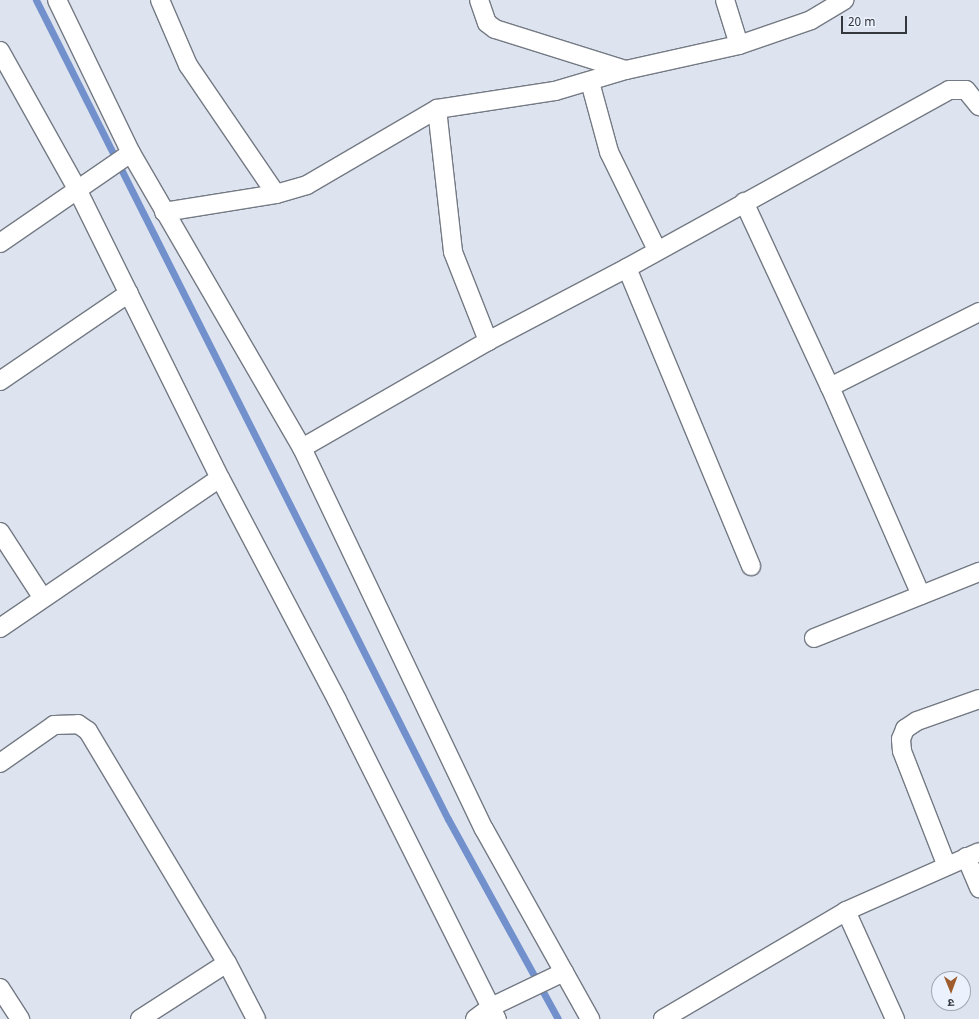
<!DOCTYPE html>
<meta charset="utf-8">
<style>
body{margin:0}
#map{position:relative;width:979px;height:1019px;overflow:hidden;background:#dee4ef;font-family:Georgia,"Noto Sans Devanagari",serif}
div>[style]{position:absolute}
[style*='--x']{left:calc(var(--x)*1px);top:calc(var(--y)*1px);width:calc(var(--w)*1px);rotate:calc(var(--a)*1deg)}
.stream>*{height:7px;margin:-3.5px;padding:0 3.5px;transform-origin:3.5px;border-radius:3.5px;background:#7290cc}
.roads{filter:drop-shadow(1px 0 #747a84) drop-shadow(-1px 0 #747a84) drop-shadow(0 1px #747a84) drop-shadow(0 -1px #747a84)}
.street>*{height:18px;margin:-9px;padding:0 9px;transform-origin:9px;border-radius:9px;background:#fff}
span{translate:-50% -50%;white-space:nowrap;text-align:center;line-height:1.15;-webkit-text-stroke:4px #ebf1fd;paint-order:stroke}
.north{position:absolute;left:931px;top:971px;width:40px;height:40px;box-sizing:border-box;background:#ebf1fd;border:1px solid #a2a7af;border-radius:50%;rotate:179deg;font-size:11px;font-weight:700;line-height:16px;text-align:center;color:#34373b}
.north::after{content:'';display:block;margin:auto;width:14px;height:18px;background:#9f5c2c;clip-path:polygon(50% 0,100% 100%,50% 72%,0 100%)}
.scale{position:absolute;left:841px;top:16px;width:66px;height:18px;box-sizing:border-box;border:2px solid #34373b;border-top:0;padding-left:5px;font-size:12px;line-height:14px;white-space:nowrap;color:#34373b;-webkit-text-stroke:3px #ebf1fd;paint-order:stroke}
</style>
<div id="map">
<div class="stream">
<i style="--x:36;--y:0;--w:917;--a:63.3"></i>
<i style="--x:448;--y:819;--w:228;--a:61.2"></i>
</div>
<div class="roads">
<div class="street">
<i style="--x:57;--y:0;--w:170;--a:64.2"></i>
<i style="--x:131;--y:153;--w:341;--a:59.9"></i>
<i style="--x:302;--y:448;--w:422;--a:64.5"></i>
<i style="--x:484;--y:829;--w:218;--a:60.8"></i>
<i style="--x:160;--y:0;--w:71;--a:66.7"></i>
<i style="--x:188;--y:65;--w:156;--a:55.7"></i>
<i style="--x:479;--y:0;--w:24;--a:71"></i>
<i style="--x:487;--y:23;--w:10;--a:37"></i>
<i style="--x:495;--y:29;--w:137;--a:17.4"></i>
<i style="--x:725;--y:0;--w:47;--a:72.7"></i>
<i style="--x:0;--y:51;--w:156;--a:60.8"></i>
<i style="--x:76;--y:187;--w:325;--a:63.7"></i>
<i style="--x:220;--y:478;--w:251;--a:62.2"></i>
<i style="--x:337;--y:700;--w:357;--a:63.4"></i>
<i style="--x:590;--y:82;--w:73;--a:74.8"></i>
<i style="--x:609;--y:152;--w:109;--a:63.9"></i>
<i style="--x:437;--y:109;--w:144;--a:83.6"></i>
<i style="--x:453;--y:252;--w:96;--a:68.5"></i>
<i style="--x:744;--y:202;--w:204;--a:65.1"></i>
<i style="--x:830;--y:387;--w:227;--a:66.4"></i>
<i style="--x:164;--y:212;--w:113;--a:-9.1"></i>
<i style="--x:276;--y:194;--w:32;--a:-16"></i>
<i style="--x:307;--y:185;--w:151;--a:-30.3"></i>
<i style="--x:437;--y:109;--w:119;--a:-8.7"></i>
<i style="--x:555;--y:91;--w:74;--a:-16.5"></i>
<i style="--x:626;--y:70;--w:116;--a:-12.5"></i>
<i style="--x:739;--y:45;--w:76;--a:-19.1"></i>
<i style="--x:811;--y:20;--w:39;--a:-31"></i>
<i style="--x:0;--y:243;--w:159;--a:-34.5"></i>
<i style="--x:627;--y:268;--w:323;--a:67.4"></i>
<i style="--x:0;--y:381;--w:156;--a:-34.3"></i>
<i style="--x:830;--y:387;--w:167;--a:-26.7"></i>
<i style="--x:302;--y:448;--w:215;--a:-29.9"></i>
<i style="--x:488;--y:341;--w:157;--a:-27.7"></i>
<i style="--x:627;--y:268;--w:368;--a:-28.9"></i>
<i style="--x:949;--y:90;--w:17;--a:0"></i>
<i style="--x:966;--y:90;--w:21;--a:51"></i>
<i style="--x:0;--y:532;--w:77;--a:57.1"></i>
<i style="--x:0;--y:628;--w:266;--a:-34.3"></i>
<i style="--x:814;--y:638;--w:178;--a:-21.8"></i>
<i style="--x:0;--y:763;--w:66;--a:-35.1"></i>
<i style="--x:54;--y:725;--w:24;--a:-2"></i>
<i style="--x:78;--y:724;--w:12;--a:35"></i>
<i style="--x:88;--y:731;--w:270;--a:59.1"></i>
<i style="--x:227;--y:963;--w:63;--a:62.6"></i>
<i style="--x:966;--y:857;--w:34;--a:67"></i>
<i style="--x:946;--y:864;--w:121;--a:-111.3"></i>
<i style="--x:902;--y:751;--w:12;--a:-95"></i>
<i style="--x:901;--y:739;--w:11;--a:-68"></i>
<i style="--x:905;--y:729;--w:14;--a:-34"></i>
<i style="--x:917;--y:721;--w:66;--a:-19.5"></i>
<i style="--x:846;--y:911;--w:119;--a:65.6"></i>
<i style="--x:0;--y:988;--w:37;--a:57"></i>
<i style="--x:140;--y:1019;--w:103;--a:-32.8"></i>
<i style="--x:475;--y:1019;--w:20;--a:-37"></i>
<i style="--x:491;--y:1007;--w:81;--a:-25.6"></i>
<i style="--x:663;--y:1019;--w:212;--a:-30.5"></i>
<i style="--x:846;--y:911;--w:145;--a:-23.9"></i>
</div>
</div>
<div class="north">उ</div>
<div class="scale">20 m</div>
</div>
